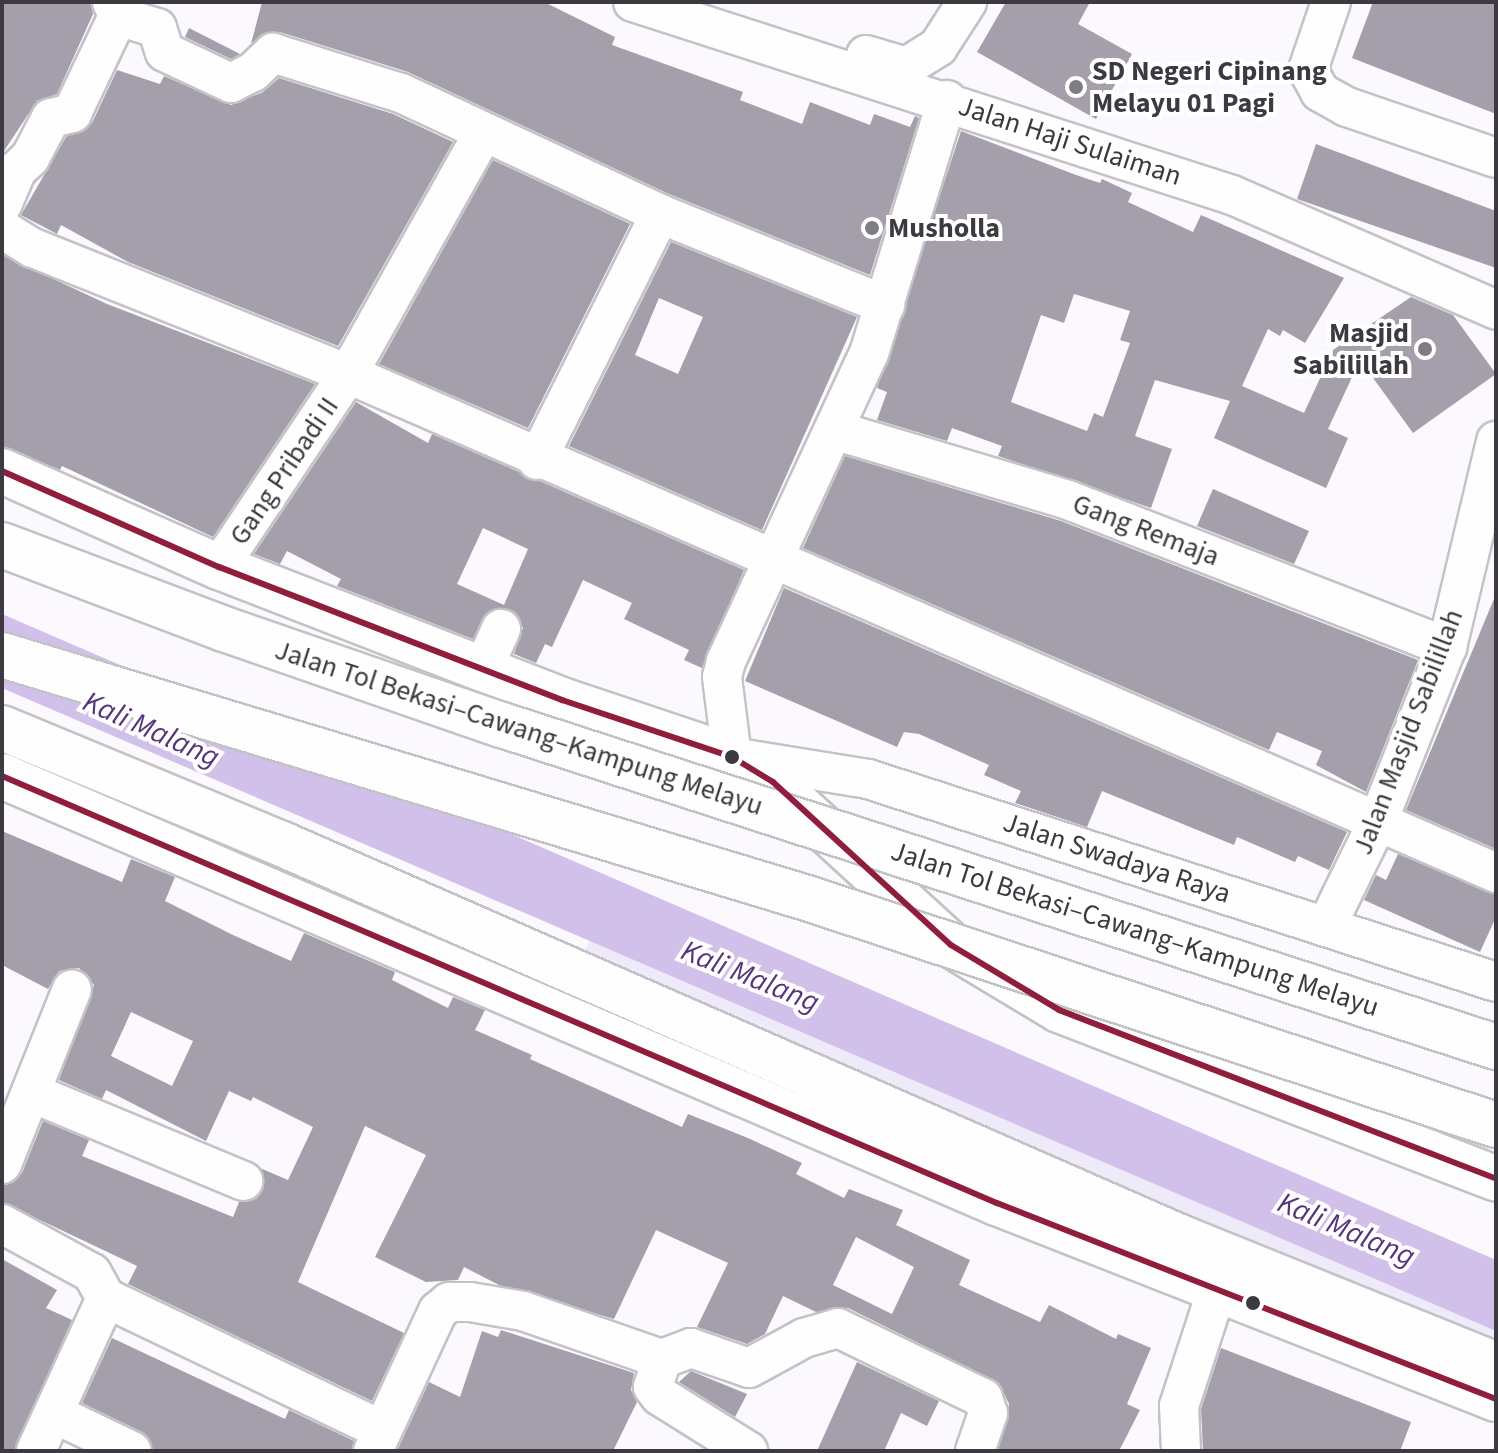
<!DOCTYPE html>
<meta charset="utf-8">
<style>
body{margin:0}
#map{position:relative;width:1498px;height:1453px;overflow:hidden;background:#fbf9fd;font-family:"Source Sans 3",sans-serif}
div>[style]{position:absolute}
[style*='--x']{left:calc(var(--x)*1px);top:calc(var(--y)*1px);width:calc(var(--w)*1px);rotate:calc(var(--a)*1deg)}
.green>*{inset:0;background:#efeaf9}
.water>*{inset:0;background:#d0c0ea}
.building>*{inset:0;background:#a49faa}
.roads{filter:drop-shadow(2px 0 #c3c2c6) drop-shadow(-2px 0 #c3c2c6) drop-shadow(0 2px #c3c2c6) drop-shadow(0 -2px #c3c2c6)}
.minor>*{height:38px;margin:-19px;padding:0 19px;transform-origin:19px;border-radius:19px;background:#fefeff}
.major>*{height:44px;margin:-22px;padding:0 22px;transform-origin:22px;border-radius:22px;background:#fefeff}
.highway>*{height:44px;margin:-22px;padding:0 22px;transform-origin:22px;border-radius:22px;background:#fefeff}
.bridges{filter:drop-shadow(2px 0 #c3c2c6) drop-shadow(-2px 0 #c3c2c6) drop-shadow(0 2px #c3c2c6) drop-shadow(0 -2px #c3c2c6)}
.highway-bridge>*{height:44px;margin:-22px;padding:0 22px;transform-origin:22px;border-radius:22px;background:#fefeff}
.bus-1>*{height:6px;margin:-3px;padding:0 3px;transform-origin:3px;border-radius:3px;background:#901d3c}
.dots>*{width:22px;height:22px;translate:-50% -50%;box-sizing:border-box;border:4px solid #fff;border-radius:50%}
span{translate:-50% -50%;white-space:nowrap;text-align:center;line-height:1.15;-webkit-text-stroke:8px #fff;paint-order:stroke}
.poi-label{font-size:28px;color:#3c3a40;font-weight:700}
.left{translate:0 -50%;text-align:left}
.right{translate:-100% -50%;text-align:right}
.street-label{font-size:28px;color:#3c3a40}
.water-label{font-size:30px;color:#55367d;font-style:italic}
.frame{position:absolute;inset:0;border:4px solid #3c3a40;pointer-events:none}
</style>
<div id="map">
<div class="green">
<i style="clip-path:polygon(590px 940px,1496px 1331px,1496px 1374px,572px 974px)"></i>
</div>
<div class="water">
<i style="clip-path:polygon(2px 614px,1496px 1260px,1496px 1331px,2px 688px)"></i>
</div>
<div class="building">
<i style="clip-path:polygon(2px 2px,90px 2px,93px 14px,57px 94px,37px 101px,2px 154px)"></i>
<i style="clip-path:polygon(262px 2px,544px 2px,615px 37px,612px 45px,743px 92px,740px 100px,802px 124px,810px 102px,870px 125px,874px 114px,910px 127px,915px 116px,919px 118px,870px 275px,669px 194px,408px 72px,280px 32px,267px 32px,251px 44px)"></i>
<i style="clip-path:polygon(1006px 2px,1090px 2px,1078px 24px,1132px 54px,1096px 119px,977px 52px)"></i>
<i style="clip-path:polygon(1373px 2px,1496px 2px,1496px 114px,1352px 58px)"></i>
<i style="clip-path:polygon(189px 28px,240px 54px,231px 59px,185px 37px)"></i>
<i style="clip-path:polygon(117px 70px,160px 84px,164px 76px,231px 105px,263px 92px,279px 78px,393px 114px,453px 142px,338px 346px,128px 262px,61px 225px,57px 234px,21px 215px,66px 137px,92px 123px)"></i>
<i style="clip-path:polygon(evenodd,961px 131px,1076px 175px,1100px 183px,1102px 179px,1132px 193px,1128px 202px,1193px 232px,1201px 215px,1344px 278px,1305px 343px,1283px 330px,1280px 336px,1268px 329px,1242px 386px,1304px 413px,1333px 350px,1411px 297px,1453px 315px,1496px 374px,1413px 433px,1360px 360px,1328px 429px,1348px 438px,1326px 488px,1214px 438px,1230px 401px,1155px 380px,1135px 436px,1172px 449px,1151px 508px,998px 456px,1002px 446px,952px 428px,947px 441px,877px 420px,887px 392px,877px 388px,961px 131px,1074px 294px,1130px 311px,1120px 340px,1130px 343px,1103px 417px,1094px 413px,1087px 431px,1011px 402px,1041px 315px,1064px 323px,1074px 294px)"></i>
<i style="clip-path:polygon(1316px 144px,1496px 211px,1496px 268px,1297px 199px)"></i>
<i style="clip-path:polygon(493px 160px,630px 224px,528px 428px,379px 364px)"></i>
<i style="clip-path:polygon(evenodd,671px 242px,857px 317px,762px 530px,569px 446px,671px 242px,659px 298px,703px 317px,678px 374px,635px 355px,659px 298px)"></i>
<i style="clip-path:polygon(2px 255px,107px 304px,315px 384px,213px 537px,62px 466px,60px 470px,2px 446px)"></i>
<i style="clip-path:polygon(evenodd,356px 402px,428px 443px,432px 434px,744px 570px,702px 668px,684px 660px,689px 650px,624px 619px,632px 603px,583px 580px,552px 647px,545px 644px,536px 663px,514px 654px,523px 628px,509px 609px,488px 612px,473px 639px,337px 586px,341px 579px,287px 551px,280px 564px,254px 554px,356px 402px,483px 528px,528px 549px,504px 605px,457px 584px,483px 528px)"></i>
<i style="clip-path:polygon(845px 456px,1061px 521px,1418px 660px,1366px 792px,1316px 765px,1322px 751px,1277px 732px,1269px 750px,803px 548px)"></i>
<i style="clip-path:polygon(1213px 489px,1309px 531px,1294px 564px,1197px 526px)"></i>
<i style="clip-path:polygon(784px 588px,1347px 832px,1329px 870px,1298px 856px,1295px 862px,1237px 837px,1234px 845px,1102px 791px,1087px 827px,1015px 803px,1021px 791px,984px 775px,989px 765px,919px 734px,904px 732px,897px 747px,745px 681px)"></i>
<i style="clip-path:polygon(1496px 594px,1496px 849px,1406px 810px)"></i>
<i style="clip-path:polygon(evenodd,2px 831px,122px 882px,131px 859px,175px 877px,165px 901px,233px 935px,291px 961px,304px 933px,395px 972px,392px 980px,448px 1008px,453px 997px,485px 1010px,475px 1030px,532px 1055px,530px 1059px,682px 1127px,688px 1114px,748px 1138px,802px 1163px,796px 1174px,844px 1198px,849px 1189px,903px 1210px,896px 1225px,970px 1260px,959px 1285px,1040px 1322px,1049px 1305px,1116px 1339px,1118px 1334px,1151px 1348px,1127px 1404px,1140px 1410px,1119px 1451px,998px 1451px,1009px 1404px,999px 1383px,848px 1308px,816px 1312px,783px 1296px,765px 1334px,747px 1344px,697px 1327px,728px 1263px,656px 1230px,614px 1319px,499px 1285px,464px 1267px,458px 1280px,426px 1282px,375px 1257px,426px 1155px,365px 1126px,298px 1282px,404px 1333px,372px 1401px,128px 1284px,137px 1266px,2px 1202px,2px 1186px,22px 1173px,43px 1121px,89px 1140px,82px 1156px,233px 1217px,239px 1202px,256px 1199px,263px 1190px,260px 1168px,288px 1180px,313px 1127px,253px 1097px,251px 1101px,229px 1091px,206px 1141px,106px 1090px,102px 1099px,59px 1080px,94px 985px,79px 968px,59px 971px,48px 989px,2px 965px,2px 831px,131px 1012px,193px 1041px,172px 1086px,111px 1056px,131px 1012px,2px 831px,856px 1237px,914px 1267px,892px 1314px,833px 1285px,856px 1237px)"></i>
<i style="clip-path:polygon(1398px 854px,1496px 895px,1496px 917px,1480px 952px,1364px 900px,1376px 875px,1386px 880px)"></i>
<i style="clip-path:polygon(2px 1259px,57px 1290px,46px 1308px,72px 1320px,14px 1451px,2px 1451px)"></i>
<i style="clip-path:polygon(501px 1330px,634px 1373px,631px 1390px,637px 1402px,613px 1451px,397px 1451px,429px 1382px,460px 1397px,482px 1331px,498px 1337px)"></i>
<i style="clip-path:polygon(112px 1338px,285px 1419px,289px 1410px,354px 1441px,351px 1451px,154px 1451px,142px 1432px,82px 1403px)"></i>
<i style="clip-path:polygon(1221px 1348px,1411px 1422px,1400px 1451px,1203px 1451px,1201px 1409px)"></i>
<i style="clip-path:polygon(857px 1362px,939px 1401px,927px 1426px,901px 1413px,884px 1451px,817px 1451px)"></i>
<i style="clip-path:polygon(691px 1371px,747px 1394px,735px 1417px,679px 1382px)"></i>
</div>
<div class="roads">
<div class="minor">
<i style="--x:112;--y:2;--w:15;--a:67"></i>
<i style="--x:118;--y:16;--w:41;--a:17.1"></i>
<i style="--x:157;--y:28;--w:25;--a:72"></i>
<i style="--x:165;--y:52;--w:73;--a:25.2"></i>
<i style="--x:231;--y:83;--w:25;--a:-27"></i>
<i style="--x:253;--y:72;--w:28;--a:-44"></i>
<i style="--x:273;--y:53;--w:134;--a:17.4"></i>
<i style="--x:401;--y:93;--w:286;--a:25"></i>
<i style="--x:660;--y:214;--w:243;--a:22"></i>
<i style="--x:633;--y:2;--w:629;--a:17.86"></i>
<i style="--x:1232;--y:195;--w:288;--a:23.5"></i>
<i style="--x:1331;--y:2;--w:72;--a:108.7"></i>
<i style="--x:1308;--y:70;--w:25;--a:61"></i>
<i style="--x:1320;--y:92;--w:31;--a:29"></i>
<i style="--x:1347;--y:107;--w:157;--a:18.9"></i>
<i style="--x:866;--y:55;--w:42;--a:16.7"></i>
<i style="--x:906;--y:67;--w:38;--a:-32"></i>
<i style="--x:938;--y:47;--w:54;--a:-57.2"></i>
<i style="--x:947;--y:100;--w:265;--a:107.1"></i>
<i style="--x:869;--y:353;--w:340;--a:114.9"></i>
<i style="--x:726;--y:661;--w:16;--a:104"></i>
<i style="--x:722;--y:677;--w:81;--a:82.9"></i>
<i style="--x:732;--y:757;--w:138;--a:9.2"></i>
<i style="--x:868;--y:779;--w:660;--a:17.91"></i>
<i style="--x:2;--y:205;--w:38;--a:-67"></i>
<i style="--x:17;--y:170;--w:18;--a:-43"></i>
<i style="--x:30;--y:158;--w:45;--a:-62.3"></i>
<i style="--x:51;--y:118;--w:22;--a:-13"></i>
<i style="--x:72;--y:113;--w:107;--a:-64.6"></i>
<i style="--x:2;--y:229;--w:36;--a:32"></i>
<i style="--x:33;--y:248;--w:339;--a:21.8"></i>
<i style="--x:348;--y:374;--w:1252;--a:23.49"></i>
<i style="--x:837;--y:431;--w:241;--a:16.6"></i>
<i style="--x:1068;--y:500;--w:407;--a:21.2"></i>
<i style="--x:537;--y:460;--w:275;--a:-63.4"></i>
<i style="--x:219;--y:567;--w:232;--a:-56.2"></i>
<i style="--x:348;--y:374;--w:276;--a:-60.7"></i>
<i style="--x:483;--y:669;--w:44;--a:-65.8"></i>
<i style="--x:1327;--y:925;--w:116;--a:-63.9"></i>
<i style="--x:1378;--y:821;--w:187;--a:-68.4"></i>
<i style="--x:1447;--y:647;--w:212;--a:-76.6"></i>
<i style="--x:32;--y:1093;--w:229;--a:22.6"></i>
<i style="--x:2;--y:1164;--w:188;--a:-68.2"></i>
<i style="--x:2;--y:1224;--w:102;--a:28.6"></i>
<i style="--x:92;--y:1273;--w:29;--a:61"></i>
<i style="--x:106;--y:1298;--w:168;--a:114.6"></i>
<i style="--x:106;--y:1298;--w:306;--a:25.6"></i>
<i style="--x:662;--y:1359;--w:31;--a:-21"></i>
<i style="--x:691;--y:1348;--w:61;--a:19"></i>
<i style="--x:749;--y:1368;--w:63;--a:-28.6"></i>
<i style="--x:804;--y:1338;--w:35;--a:-16"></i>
<i style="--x:838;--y:1328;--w:161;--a:25.8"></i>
<i style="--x:983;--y:1398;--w:16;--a:72"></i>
<i style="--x:988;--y:1413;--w:40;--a:108.9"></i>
<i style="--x:55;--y:1414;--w:85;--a:25.7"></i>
<i style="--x:373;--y:1451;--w:154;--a:-65.1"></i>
<i style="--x:438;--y:1311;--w:14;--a:-39"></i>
<i style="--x:449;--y:1302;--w:21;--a:0"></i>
<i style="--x:470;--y:1302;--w:54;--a:9.6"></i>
<i style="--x:523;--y:1311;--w:147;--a:19.1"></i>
<i style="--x:662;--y:1359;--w:29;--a:108"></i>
<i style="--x:653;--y:1387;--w:11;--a:52"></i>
<i style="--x:660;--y:1396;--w:104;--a:32"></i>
<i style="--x:1181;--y:1451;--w:45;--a:-92.5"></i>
<i style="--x:1179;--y:1406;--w:119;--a:-71.9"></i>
</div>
<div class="major">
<i style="--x:2;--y:471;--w:237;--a:23.9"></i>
<i style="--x:219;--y:567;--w:368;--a:21.2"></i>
<i style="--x:562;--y:700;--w:179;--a:18.5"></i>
<i style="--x:732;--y:757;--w:48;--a:31.4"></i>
<i style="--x:773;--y:782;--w:241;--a:42.5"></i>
<i style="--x:951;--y:945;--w:126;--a:31"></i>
<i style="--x:1059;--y:1010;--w:469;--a:21.1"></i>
<i style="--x:2;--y:776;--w:1083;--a:23.23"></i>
<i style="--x:997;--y:1203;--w:536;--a:21.44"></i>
</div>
<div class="highway">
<i style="--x:2;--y:728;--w:303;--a:22.5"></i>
<i style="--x:282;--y:844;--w:982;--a:23.64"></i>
<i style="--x:1182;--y:1238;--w:339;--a:22"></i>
</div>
</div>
<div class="bridges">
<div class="highway-bridge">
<i style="--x:2;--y:545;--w:237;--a:20.7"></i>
<i style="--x:224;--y:629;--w:294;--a:19.1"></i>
<i style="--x:502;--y:725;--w:1045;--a:17.95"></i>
<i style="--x:2;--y:655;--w:841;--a:16.8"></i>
<i style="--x:807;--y:898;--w:725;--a:18.24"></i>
</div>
</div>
<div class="bus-1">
<i style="--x:2;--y:471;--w:237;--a:23.9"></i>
<i style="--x:219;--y:567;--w:368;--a:21.2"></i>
<i style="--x:562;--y:700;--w:179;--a:18.5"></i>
<i style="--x:732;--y:757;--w:48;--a:31.4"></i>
<i style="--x:773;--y:782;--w:241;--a:42.5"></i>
<i style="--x:951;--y:945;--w:126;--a:31"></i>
<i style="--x:1059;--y:1010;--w:469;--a:21.1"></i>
<i style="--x:2;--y:776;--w:1083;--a:23.23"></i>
<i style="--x:997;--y:1203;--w:536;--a:21.44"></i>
</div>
<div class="dots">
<i style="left:1076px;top:87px;background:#7f7d82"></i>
<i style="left:872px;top:228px;background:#7f7d82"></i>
<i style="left:1425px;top:349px;background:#7f7d82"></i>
<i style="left:732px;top:757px;background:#3c3a40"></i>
<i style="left:1253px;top:1303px;background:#3c3a40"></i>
</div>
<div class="poi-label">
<span class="left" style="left:1092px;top:87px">SD Negeri Cipinang<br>Melayu 01 Pagi</span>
<span class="left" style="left:888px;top:228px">Musholla</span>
<span class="right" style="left:1409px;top:349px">Masjid<br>Sabilillah</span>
</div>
<div class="street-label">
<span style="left:1070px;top:141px;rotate:18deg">Jalan Haji Sulaiman</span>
<span style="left:284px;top:471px;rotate:-56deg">Gang Pribadi II</span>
<span style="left:1146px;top:530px;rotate:21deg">Gang Remaja</span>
<span style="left:519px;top:728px;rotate:18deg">Jalan Tol Bekasi–Cawang–Kampung Melayu</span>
<span style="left:1408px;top:732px;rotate:-69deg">Jalan Masjid Sabilillah</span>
<span style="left:1117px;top:858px;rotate:18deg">Jalan Swadaya Raya</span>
<span style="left:1135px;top:929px;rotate:18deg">Jalan Tol Bekasi–Cawang–Kampung Melayu</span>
</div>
<div class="water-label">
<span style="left:151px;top:730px;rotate:24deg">Kali Malang</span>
<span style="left:750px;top:977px;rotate:22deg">Kali Malang</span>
<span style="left:1346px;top:1230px;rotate:23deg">Kali Malang</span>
</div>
<div class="frame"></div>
</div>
